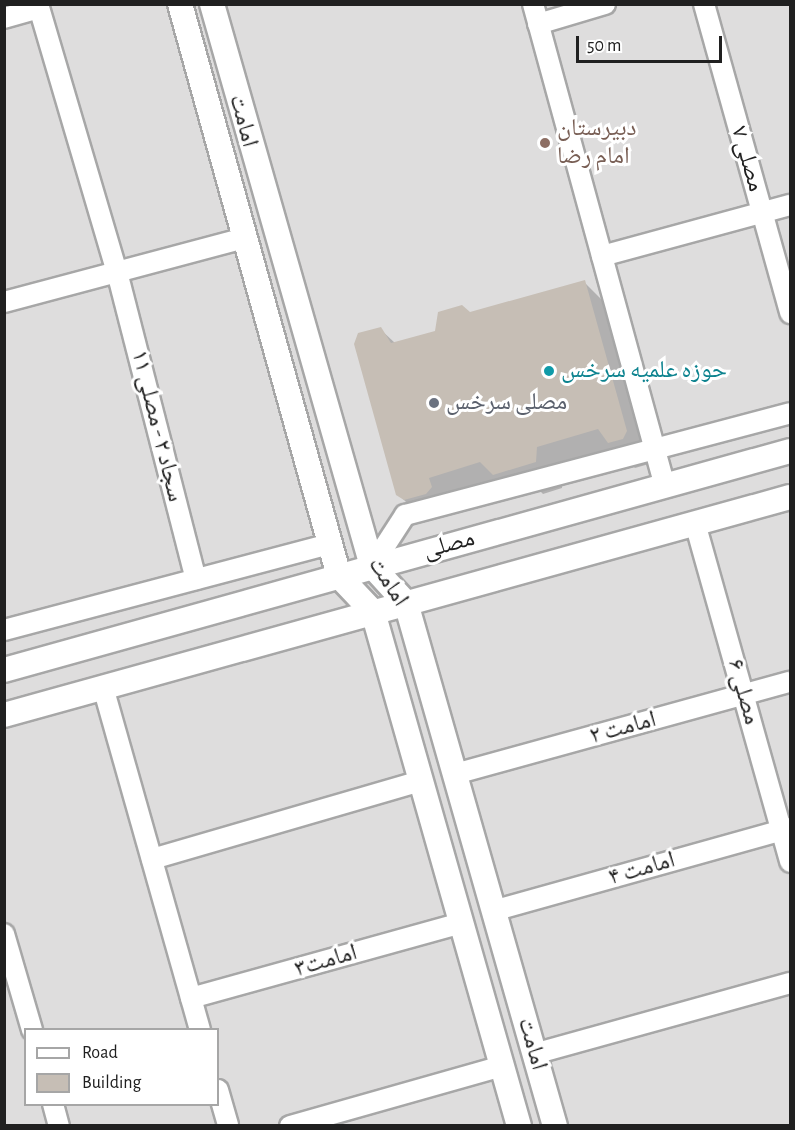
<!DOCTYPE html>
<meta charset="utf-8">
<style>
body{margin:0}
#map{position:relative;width:795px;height:1130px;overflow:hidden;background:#f1efe7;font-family:"Alegreya Sans","Noto Naskh Arabic",sans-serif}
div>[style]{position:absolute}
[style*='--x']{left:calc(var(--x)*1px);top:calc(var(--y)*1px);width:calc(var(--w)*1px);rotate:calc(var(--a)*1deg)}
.residential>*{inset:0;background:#dedddd}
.shadow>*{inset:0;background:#0003}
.building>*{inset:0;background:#c6beb5}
.roads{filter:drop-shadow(2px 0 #a7a7a7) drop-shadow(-2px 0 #a7a7a7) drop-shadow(0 2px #a7a7a7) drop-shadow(0 -2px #a7a7a7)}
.minor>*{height:20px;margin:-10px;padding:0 10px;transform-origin:10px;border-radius:10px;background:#fff}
.tertiary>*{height:24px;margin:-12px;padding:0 12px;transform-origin:12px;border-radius:12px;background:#fff}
.dots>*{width:16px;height:16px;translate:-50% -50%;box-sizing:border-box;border:3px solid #fff;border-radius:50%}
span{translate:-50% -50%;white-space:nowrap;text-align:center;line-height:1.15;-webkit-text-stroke:6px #fff;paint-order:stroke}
.street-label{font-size:24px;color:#202020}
.education-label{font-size:24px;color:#785e54}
.left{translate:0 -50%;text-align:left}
.culture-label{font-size:24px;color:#0d838f}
.worship-label{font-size:24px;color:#5b616d}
.frame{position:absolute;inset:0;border:6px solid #202020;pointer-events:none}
.legend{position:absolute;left:24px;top:1028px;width:195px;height:78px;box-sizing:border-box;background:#fff;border:2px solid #a6a6a6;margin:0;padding:8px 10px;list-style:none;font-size:18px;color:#202020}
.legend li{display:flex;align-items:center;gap:12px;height:30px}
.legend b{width:30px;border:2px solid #a6a6a6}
.scale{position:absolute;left:576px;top:36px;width:146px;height:27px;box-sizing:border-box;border:3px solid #202020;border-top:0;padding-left:8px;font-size:18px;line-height:21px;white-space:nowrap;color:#202020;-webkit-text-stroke:4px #fff;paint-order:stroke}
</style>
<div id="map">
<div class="residential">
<i style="clip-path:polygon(evenodd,5px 5px,790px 5px,790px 1125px,5px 1126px,5px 5px,26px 1030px,218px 1030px,218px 1104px,26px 1104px,26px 1030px)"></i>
</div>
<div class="shadow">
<i style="clip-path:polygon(584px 282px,610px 308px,649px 464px,635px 468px,623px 456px,563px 473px,562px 488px,543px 494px,535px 486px,417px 513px,398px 494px,380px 329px,395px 343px,437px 332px,470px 314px)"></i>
</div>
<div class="building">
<i style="clip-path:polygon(585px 280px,627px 431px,623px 439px,608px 443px,598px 429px,537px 447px,536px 462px,493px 475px,480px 462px,429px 478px,432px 487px,426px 494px,404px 500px,396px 495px,354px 344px,358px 333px,381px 327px,391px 343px,435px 331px,438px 312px,462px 305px,470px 312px)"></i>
</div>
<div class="roads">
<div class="minor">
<i style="--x:38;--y:4;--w:279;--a:73.6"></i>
<i style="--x:117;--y:272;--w:317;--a:75.6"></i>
<i style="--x:533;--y:4;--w:500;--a:74.7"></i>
<i style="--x:704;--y:4;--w:321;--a:74.4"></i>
<i style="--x:4;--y:18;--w:36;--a:-16"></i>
<i style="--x:538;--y:24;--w:70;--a:-16.6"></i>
<i style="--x:602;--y:256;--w:195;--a:-15.2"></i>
<i style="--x:4;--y:302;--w:249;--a:-14.9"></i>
<i style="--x:695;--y:523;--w:352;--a:74.3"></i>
<i style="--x:372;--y:566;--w:61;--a:-57.1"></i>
<i style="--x:405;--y:515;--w:398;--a:-14.8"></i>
<i style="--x:4;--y:630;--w:337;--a:-14.8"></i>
<i style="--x:103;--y:687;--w:356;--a:74.2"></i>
<i style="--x:455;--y:774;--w:347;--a:-15.4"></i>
<i style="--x:152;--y:859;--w:280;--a:-16.2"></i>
<i style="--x:493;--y:911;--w:308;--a:-15.6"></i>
<i style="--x:4;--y:934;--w:100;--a:73.7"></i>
<i style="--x:191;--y:998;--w:280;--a:-15.5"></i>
<i style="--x:534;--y:1054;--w:266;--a:-15.5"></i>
<i style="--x:218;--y:1090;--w:37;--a:74"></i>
<i style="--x:53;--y:1104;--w:23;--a:75"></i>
<i style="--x:290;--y:1126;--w:220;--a:-15.8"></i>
</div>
<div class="tertiary">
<i style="--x:180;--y:4;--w:594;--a:74.47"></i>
<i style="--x:339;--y:576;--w:50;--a:46.6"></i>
<i style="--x:373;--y:612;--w:534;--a:74.14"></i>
<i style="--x:212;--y:4;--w:584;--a:74.11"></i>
<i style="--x:372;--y:566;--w:50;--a:47.4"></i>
<i style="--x:406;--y:603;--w:544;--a:74.1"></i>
<i style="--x:4;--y:670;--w:816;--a:-15.57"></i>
<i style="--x:4;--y:715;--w:816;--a:-15.5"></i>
</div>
</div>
<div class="dots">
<i style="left:545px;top:143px;background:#8d6e63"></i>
<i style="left:549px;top:371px;background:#0f9aa8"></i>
<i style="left:434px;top:403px;background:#6b7280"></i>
</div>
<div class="street-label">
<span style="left:243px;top:121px;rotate:75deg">امامت</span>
<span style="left:747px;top:159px;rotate:74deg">مصلی ۷</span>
<span style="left:157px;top:426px;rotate:76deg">سجاد ۲ - مصلی ۱۱</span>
<span style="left:449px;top:545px;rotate:-15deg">مصلی</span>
<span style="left:388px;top:582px;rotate:57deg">امامت</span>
<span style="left:743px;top:692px;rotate:74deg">مصلی ۶</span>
<span style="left:623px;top:728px;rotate:-15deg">امامت ۲</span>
<span style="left:642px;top:869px;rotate:-16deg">امامت ۴</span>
<span style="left:326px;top:961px;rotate:-16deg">امامت۳</span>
<span style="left:532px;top:1044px;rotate:74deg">امامت</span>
</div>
<div class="education-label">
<span class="left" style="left:557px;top:143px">دبیرستان<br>امام رضا</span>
</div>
<div class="culture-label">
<span class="left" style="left:561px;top:371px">حوزه علمیه سرخس</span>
</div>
<div class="worship-label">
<span class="left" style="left:446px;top:403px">مصلی سرخس</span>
</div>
<div class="frame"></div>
<ul class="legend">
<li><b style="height:8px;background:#fff"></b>Road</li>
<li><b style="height:16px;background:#c6beb5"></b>Building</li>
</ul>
<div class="scale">50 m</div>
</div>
